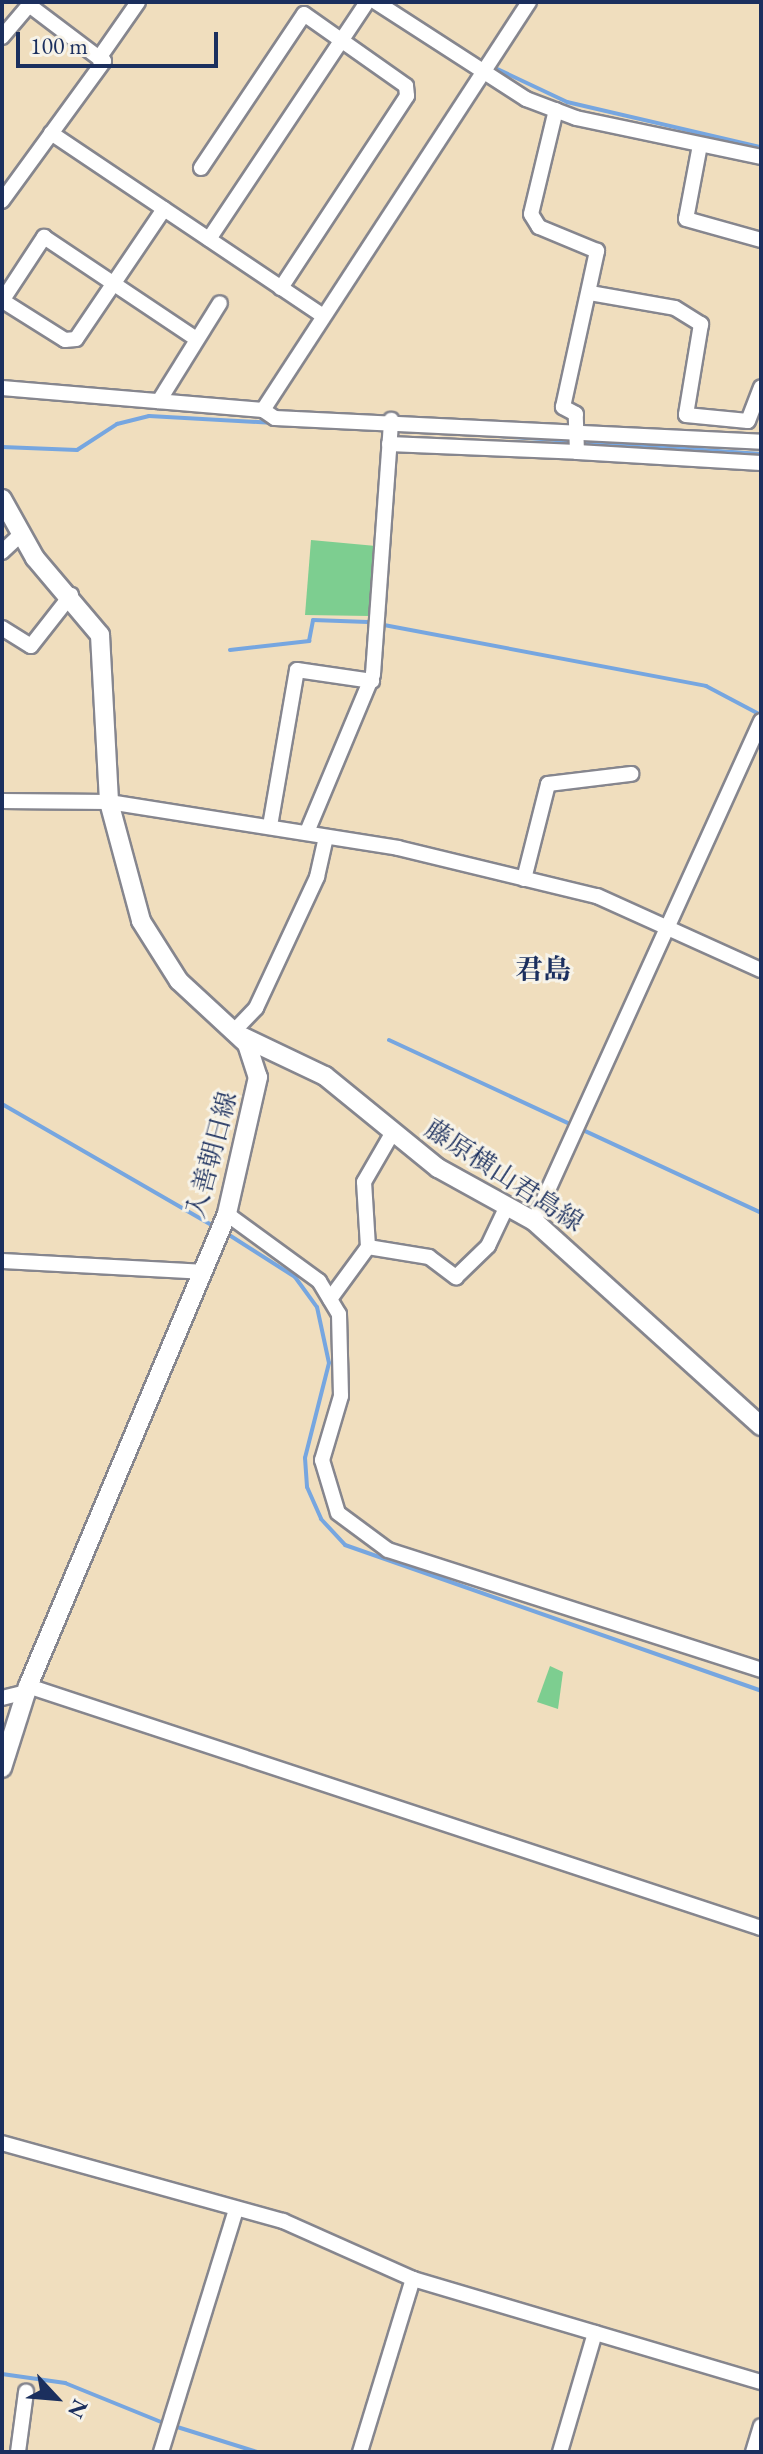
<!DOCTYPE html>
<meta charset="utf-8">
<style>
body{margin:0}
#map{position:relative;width:763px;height:2454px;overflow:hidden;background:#f0debe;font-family:"EB Garamond","Noto Serif JP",serif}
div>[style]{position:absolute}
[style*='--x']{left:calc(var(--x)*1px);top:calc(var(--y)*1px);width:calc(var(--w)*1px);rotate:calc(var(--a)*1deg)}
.green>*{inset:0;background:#7dce90}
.stream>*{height:4px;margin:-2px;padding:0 2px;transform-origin:2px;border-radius:2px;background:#76a6e0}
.roads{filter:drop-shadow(2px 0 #86868e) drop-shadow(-2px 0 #86868e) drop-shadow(0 2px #86868e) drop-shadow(0 -2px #86868e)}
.minor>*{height:14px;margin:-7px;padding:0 7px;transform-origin:7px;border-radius:7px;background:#fff}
.major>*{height:18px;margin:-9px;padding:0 9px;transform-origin:9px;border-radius:9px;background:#fff}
span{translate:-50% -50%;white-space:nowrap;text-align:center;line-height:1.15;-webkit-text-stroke:6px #f7f3e8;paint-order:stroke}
.street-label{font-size:26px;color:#1b2f5e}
.neighbourhood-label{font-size:28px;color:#1b2f5e;font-weight:700}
.frame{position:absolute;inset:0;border:4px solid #1b2f5e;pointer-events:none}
.north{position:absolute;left:16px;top:2358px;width:80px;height:80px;-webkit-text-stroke:6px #f7f3e8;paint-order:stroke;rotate:116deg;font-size:22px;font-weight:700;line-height:32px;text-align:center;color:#1b2f5e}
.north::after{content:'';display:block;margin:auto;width:28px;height:36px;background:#1b2f5e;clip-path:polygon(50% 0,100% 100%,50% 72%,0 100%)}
.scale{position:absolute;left:16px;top:32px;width:202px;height:36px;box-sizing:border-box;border:4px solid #1b2f5e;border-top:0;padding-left:10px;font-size:24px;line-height:28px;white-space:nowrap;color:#1b2f5e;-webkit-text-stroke:6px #f7f3e8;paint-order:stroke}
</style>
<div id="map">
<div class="green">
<i style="clip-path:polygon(311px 540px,376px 546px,370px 616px,305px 615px)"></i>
<i style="clip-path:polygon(550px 1666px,563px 1672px,558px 1709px,537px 1702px)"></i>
</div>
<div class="stream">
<i style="--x:493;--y:67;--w:82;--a:25.3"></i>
<i style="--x:567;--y:102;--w:199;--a:13.1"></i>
<i style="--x:498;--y:436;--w:264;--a:3.9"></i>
<i style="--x:2;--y:447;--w:75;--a:2.3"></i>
<i style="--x:77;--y:450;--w:48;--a:-33"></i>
<i style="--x:117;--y:424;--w:33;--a:-14"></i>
<i style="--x:149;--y:416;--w:125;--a:3.2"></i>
<i style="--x:230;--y:650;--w:80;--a:-6.5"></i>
<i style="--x:309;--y:641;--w:21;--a:-79"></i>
<i style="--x:313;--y:620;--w:55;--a:2.1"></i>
<i style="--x:368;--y:622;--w:344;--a:10.7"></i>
<i style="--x:706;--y:686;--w:62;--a:27.8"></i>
<i style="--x:389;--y:1040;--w:410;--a:24.9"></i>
<i style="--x:2;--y:1104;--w:246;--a:30"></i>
<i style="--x:226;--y:1233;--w:82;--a:32.5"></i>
<i style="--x:295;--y:1277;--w:37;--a:54"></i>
<i style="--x:317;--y:1307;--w:57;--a:77.9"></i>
<i style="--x:329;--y:1363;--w:98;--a:104.2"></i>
<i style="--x:305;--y:1458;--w:29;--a:86"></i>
<i style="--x:307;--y:1487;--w:35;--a:66"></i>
<i style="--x:321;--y:1519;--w:35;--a:47"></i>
<i style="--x:345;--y:1545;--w:441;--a:19.3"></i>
<i style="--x:2;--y:2374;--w:64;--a:8.1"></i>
<i style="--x:65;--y:2383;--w:109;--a:22.1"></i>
<i style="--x:174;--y:2426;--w:87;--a:17.4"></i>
</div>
<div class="roads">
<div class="minor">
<i style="--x:376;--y:2;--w:179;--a:32.9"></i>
<i style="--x:526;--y:99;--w:53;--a:20.8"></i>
<i style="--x:576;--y:118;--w:189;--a:11.9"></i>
<i style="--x:2;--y:37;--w:42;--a:-49.8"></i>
<i style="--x:29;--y:5;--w:88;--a:37.1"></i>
<i style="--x:51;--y:133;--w:328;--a:33.9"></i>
<i style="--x:700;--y:145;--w:75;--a:100.7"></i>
<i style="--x:686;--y:219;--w:78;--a:15.6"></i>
<i style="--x:201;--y:168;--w:185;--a:-56.2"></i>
<i style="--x:304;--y:14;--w:125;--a:35.2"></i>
<i style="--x:406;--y:86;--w:10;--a:84"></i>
<i style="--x:407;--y:96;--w:230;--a:123.3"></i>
<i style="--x:2;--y:201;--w:173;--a:-53.9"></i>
<i style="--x:104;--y:61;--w:6;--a:-149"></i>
<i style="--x:99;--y:58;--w:68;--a:-55.1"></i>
<i style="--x:209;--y:239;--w:285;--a:-56.3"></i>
<i style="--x:590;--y:293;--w:86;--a:10"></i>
<i style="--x:675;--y:308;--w:31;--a:32"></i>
<i style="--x:701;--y:324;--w:92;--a:99.4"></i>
<i style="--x:686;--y:415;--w:62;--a:5.5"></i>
<i style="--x:748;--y:421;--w:36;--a:-69"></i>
<i style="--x:2;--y:301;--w:77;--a:-56.7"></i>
<i style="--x:44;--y:237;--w:182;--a:33.8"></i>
<i style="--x:3;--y:301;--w:73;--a:32.2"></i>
<i style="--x:65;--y:340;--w:11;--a:-5"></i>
<i style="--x:76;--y:339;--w:157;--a:-55.9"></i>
<i style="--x:2;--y:388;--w:262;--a:4.8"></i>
<i style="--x:263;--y:410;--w:14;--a:34"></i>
<i style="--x:275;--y:418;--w:487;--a:2.8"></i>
<i style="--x:159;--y:401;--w:115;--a:-58.1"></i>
<i style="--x:263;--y:410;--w:487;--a:-56.9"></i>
<i style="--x:389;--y:444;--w:188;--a:2.4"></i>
<i style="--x:577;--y:452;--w:38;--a:-92"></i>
<i style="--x:576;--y:414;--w:15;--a:-152"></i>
<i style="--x:563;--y:407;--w:160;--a:-77.7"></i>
<i style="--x:597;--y:251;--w:63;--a:-157.5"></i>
<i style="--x:539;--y:227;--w:15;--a:-122"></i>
<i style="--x:531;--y:214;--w:107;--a:-76.5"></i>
<i style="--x:577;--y:452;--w:184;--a:3.4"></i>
<i style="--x:2;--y:552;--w:25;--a:-43"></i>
<i style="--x:2;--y:628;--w:34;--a:32"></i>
<i style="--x:31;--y:646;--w:65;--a:-51.9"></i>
<i style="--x:2;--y:801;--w:107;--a:0.5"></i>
<i style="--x:109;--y:802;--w:293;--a:9"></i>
<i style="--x:398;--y:848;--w:205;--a:13.6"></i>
<i style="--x:597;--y:896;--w:180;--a:24.3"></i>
<i style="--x:270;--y:826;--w:158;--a:-80.2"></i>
<i style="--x:297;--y:670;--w:76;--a:8.3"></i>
<i style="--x:307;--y:832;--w:171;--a:-67.3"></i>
<i style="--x:373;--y:674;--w:255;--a:-85.9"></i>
<i style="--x:524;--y:879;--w:98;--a:-75.8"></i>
<i style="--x:548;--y:784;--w:84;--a:-6.9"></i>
<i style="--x:234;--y:1031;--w:32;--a:-46"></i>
<i style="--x:256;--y:1008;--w:145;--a:-65"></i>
<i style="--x:317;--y:877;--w:41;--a:-77.3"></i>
<i style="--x:227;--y:1214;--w:114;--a:36.1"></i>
<i style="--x:319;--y:1281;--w:39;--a:59"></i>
<i style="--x:339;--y:1314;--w:82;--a:88.6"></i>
<i style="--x:341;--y:1396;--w:67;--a:106.5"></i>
<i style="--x:322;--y:1460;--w:55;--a:73.2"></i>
<i style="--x:338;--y:1513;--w:62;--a:36.5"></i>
<i style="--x:388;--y:1550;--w:392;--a:17.8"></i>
<i style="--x:534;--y:1221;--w:549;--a:-65.58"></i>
<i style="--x:368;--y:1247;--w:62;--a:9.3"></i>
<i style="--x:429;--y:1257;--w:34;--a:37"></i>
<i style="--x:456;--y:1277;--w:45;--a:-44.1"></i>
<i style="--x:488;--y:1246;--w:44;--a:-64.6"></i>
<i style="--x:2;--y:1261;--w:202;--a:3.1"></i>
<i style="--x:330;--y:1299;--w:64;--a:-53.8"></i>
<i style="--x:368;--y:1247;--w:65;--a:-93.5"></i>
<i style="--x:364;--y:1182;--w:58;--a:-59.9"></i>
<i style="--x:28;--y:1686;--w:772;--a:18.27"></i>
<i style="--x:2;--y:1698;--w:25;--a:-14"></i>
<i style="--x:2;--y:2143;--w:292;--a:15.5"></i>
<i style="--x:283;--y:2221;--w:142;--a:24"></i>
<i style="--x:413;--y:2279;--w:363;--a:16.5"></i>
<i style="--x:18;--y:2452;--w:61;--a:-82.4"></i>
<i style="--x:161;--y:2452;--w:254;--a:-72.8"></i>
<i style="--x:360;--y:2452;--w:181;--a:-73"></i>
<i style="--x:560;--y:2452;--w:124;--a:-73.6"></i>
<i style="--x:753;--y:2452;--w:27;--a:-73"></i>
</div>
<div class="major">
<i style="--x:2;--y:499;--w:68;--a:60.8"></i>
<i style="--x:35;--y:558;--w:101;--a:49.8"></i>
<i style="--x:100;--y:635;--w:167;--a:86.9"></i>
<i style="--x:109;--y:802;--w:123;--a:74.9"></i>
<i style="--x:141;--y:921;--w:71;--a:57.7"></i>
<i style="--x:179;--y:981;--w:93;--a:42.8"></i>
<i style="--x:247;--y:1044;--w:35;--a:72"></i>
<i style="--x:258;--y:1077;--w:140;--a:102.8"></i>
<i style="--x:227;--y:1214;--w:512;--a:112.86"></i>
<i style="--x:28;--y:1686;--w:86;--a:107.6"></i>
<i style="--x:243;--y:1037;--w:91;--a:25.4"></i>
<i style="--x:325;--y:1076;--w:146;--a:39.2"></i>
<i style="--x:438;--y:1168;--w:110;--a:28.9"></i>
<i style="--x:534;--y:1221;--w:306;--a:42.1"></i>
</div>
</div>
<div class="street-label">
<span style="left:212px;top:1155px;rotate:-75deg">入善朝日線</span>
<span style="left:504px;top:1176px;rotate:33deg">藤原横山君島線</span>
</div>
<div class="neighbourhood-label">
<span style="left:543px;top:969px">君島</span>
</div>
<div class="frame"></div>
<div class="north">N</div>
<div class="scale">100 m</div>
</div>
